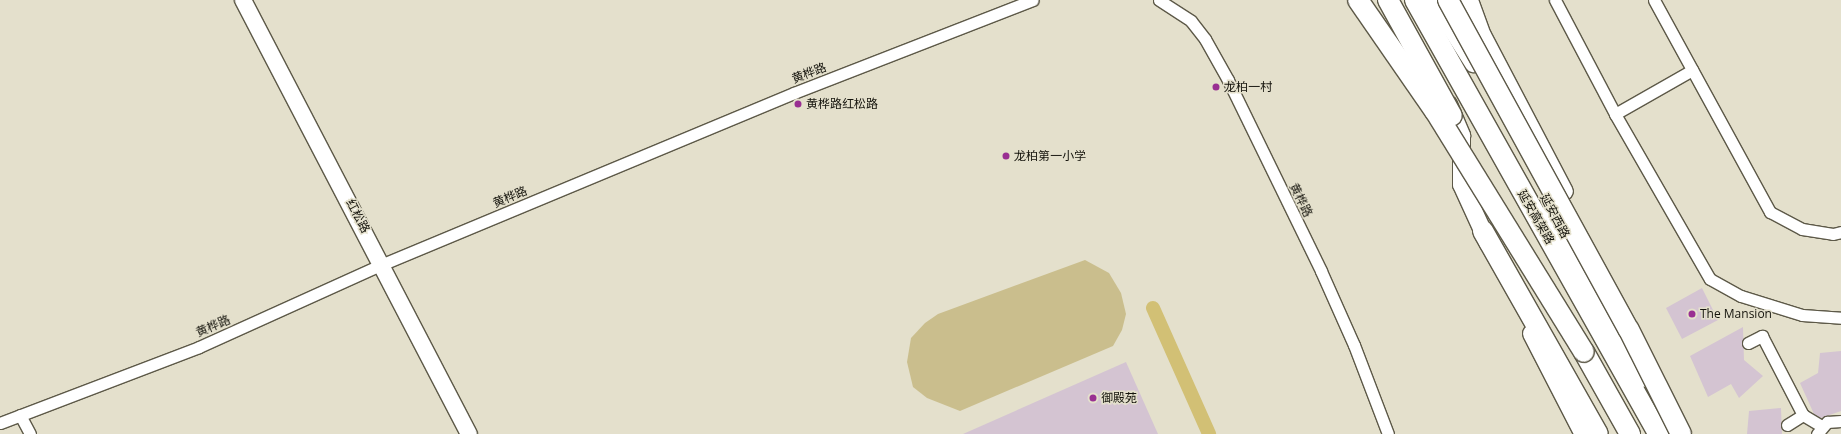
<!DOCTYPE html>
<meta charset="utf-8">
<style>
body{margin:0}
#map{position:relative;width:1841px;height:434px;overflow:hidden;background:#e4e0cc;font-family:"Open Sans","Noto Sans SC",sans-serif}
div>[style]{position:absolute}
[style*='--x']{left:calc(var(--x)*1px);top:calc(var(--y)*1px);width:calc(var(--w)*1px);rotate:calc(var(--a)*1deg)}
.green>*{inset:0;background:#cabe8d}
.canal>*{height:14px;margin:-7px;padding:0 7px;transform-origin:7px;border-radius:7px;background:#d2c075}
.building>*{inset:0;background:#d4c4d2}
.roads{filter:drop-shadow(1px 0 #5d5948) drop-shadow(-1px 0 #5d5948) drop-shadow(0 1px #5d5948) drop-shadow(0 -1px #5d5948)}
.street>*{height:11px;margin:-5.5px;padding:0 5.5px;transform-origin:5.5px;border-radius:5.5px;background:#fff}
.secondary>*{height:16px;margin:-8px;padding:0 8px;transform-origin:8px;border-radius:8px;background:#fff}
.primary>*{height:17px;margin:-8.5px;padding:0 8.5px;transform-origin:8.5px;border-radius:8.5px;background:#fff}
.highway>*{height:20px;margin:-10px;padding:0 10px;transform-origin:10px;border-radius:10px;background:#fff}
.bridges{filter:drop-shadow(1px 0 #5d5948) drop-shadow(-1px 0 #5d5948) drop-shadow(0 1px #5d5948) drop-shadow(0 -1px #5d5948)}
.highway-bridge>*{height:20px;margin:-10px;padding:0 10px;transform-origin:10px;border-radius:10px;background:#fff}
.dots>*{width:11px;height:11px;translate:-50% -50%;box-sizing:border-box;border:2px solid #e4e0cc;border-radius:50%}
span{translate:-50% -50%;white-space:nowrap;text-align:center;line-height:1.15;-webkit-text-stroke:3px #e4e0cc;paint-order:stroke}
.street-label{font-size:12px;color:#14130c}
.poi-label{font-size:12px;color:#14130c}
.left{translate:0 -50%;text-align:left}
</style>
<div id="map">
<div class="green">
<i style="clip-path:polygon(1085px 260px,1109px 273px,1121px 293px,1126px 314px,1122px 330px,1113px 346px,960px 411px,927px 398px,913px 387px,907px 362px,911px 338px,925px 323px,938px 314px)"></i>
</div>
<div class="canal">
<i style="--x:1153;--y:308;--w:138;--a:66"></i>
</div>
<div class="building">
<i style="clip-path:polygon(1702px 288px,1718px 320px,1682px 339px,1666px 308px)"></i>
<i style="clip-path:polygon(1743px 327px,1744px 360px,1763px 376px,1739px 398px,1731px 384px,1708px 397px,1690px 356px)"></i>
<i style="clip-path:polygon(1841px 351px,1841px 411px,1821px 418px,1814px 414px,1800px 383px,1818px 373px,1820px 353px)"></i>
<i style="clip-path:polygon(1126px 362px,1158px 434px,963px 434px)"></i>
<i style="clip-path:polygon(1781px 408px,1782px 434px,1747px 434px,1749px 411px)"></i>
</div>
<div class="roads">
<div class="street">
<i style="--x:1159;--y:0;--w:38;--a:33"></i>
<i style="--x:1191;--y:21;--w:23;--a:52"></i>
<i style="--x:1205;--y:39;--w:47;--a:60.7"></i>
<i style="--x:1228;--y:80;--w:212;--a:64"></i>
<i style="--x:1321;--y:271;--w:81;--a:66"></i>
<i style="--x:1354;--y:345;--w:95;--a:69.1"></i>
<i style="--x:1555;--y:0;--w:129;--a:62.2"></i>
<i style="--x:1615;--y:114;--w:190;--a:60.1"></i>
<i style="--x:1710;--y:279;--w:35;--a:29"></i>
<i style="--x:1741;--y:296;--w:64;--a:17.3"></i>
<i style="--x:1802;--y:315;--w:39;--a:4"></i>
<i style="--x:1654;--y:0;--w:242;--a:61.3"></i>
<i style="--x:1770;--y:212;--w:36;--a:28"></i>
<i style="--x:1802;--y:229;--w:31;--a:9"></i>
<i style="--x:1833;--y:234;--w:8;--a:-14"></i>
<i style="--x:1615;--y:114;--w:89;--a:-29.7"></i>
<i style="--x:1748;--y:343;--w:16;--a:-27"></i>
<i style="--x:1762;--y:336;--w:89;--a:62.6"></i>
<i style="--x:1803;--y:415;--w:21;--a:31"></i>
<i style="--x:20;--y:415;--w:21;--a:62"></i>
<i style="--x:0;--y:423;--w:213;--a:-20.9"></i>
<i style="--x:199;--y:347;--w:202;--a:-24.3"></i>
<i style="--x:383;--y:264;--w:445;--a:-22.6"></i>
<i style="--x:794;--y:93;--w:256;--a:-21.3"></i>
<i style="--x:1787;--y:425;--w:19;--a:-32"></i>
<i style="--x:1817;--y:434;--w:16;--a:-50"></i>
<i style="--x:1827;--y:422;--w:14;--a:-4"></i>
</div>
<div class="secondary">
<i style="--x:243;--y:0;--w:489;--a:62.5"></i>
</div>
<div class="primary">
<i style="--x:1433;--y:0;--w:75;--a:57.6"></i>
<i style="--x:1469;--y:0;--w:37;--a:70"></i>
<i style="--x:1482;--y:35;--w:176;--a:62.3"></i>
<i style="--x:1448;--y:104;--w:34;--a:67"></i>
<i style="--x:1461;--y:135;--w:49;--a:90"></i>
<i style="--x:1461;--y:184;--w:65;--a:65.4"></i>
<i style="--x:1551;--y:208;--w:193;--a:61.6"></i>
<i style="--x:1531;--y:333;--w:114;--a:62.8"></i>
</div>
<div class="highway">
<i style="--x:1415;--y:0;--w:498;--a:60.7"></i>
<i style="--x:1483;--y:231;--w:233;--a:60.5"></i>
<i style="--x:1584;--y:352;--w:94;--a:60.7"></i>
</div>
</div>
<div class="bridges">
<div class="highway-bridge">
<i style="--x:1358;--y:0;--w:135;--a:55.3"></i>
<i style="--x:1435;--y:111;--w:283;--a:58.3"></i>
<i style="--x:1388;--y:0;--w:132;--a:61.1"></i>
<i style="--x:1448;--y:0;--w:376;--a:61.3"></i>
<i style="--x:1629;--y:330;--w:116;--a:63.4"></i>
</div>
</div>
<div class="dots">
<i style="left:1216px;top:87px;background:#992f92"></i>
<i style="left:798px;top:104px;background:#992f92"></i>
<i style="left:1006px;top:156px;background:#992f92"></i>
<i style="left:1692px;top:314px;background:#992f92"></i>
<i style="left:1093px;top:398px;background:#992f92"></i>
</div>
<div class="street-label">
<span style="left:809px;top:73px;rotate:-21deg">黄桦路</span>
<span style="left:510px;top:197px;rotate:-23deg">黄桦路</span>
<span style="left:1301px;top:200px;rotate:64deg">黄桦路</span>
<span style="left:358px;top:216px;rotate:62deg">红松路</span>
<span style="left:1555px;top:216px;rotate:62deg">延安西路</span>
<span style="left:1536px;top:217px;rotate:60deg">延安高架路</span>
<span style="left:213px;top:326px;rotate:-23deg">黄桦路</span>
</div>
<div class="poi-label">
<span class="left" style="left:1224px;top:87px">龙柏一村</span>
<span class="left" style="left:806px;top:104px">黄桦路红松路</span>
<span class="left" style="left:1014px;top:156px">龙柏第一小学</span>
<span class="left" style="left:1700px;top:314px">The Mansion</span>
<span class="left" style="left:1101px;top:398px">御殿苑</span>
</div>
</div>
